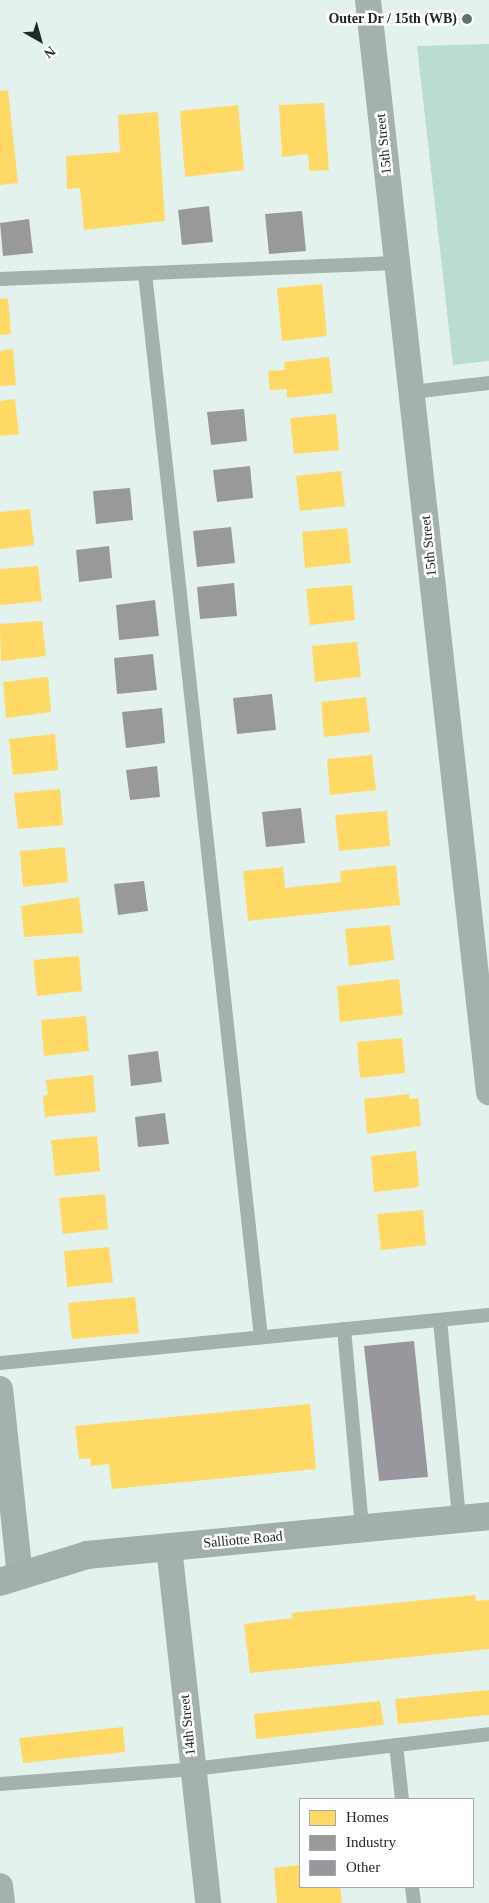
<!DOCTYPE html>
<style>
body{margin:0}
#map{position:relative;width:489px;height:1903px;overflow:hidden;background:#e4f2ed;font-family:Georgia,serif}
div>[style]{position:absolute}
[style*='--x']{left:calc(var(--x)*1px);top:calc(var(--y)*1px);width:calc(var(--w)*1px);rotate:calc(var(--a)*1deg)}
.green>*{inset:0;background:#bbddd0}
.homes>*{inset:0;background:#ffd966}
.industry>*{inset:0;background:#999}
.building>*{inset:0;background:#99969d}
.lane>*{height:14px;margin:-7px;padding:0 7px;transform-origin:7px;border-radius:7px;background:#a4b1ac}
.street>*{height:26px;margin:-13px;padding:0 13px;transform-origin:13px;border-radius:13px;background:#a4b1ac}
.secondary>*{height:28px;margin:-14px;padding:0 14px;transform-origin:14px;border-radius:14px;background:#a1b0aa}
.dots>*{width:14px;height:14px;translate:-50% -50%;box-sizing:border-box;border:2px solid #fff;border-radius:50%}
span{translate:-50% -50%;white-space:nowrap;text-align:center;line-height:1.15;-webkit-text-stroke:5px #fff;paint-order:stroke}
.poi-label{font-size:14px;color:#202926;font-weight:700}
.right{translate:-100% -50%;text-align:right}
.street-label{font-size:14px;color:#202926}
.legend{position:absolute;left:299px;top:1798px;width:175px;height:90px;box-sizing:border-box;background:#fff;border:1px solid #a6a9a8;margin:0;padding:6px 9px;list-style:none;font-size:15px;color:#202926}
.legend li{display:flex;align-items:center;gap:10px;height:25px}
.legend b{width:25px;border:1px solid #a6a9a8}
.north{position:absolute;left:15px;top:15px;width:50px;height:50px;-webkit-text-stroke:4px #fff;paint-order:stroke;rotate:142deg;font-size:14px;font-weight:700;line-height:20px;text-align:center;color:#202926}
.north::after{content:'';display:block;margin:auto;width:18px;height:22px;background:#202926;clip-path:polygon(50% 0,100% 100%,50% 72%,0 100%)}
</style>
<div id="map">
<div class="green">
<i style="clip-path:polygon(489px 44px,489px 361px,453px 365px,417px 46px)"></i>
</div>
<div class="homes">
<i style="clip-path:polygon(8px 90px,18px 183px,0 185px,0 91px)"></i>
<i style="clip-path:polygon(324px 103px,329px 170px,309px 171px,308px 154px,282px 157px,279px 105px)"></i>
<i style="clip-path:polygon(238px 105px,244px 170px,185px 177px,180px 111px)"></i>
<i style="clip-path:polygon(158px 112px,165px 221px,84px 230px,80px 188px,67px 189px,66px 156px,120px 152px,118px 115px)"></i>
<i style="clip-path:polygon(322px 284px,327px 336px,282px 341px,277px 288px)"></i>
<i style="clip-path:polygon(8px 298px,11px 334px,0 335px,0 299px)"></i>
<i style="clip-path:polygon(13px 349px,16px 385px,0 386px,0 351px)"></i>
<i style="clip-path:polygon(329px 357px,333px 393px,287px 398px,287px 389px,270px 390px,268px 371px,285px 370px,284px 362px)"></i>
<i style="clip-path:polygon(15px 399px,19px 434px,0 436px,0 401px)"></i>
<i style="clip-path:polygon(336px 414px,339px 450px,294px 454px,290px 418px)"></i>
<i style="clip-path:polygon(341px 471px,345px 506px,300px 511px,296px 476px)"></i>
<i style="clip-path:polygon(30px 509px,34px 545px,0 549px,0 512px)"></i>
<i style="clip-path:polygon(347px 528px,351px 563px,305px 568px,302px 532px)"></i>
<i style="clip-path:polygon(38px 566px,42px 601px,0 605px,0 569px)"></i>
<i style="clip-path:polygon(352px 585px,355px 620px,310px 625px,306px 589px)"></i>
<i style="clip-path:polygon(42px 621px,46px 656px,1px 661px,0 624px)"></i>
<i style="clip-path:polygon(357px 642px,361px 677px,315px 682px,312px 646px)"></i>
<i style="clip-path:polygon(48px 677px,51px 712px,6px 718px,3px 682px)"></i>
<i style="clip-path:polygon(366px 697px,370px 732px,324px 737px,321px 702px)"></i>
<i style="clip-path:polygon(55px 734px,58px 770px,13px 775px,9px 739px)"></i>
<i style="clip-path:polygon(372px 755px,376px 790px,330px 795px,327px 759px)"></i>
<i style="clip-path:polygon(60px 789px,63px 825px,18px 829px,14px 793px)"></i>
<i style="clip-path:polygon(387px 811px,390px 846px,339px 851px,335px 815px)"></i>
<i style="clip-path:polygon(65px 847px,68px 882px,23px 887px,20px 851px)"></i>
<i style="clip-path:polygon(396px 865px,400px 905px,248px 921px,243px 871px,283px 867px,285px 888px,341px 882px,340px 871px)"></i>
<i style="clip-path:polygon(79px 897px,83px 933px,24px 937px,21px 906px)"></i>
<i style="clip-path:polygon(390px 925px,394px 960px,349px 966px,345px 929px)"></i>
<i style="clip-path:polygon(79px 956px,82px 991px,37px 996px,33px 960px)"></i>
<i style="clip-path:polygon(399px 979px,403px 1015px,340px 1022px,337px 986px)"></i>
<i style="clip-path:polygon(86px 1016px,89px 1051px,44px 1056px,41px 1020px)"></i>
<i style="clip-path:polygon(402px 1038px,405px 1073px,360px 1078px,357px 1042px)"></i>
<i style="clip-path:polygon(93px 1075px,96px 1112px,45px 1117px,43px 1096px,48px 1095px,46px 1080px)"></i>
<i style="clip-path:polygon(409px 1094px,409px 1099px,418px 1098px,421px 1126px,367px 1134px,364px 1099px)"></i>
<i style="clip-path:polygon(97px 1136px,100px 1171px,55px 1176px,51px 1140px)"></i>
<i style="clip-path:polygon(416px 1151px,419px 1187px,374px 1192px,371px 1156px)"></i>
<i style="clip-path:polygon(105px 1194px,108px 1229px,63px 1234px,59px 1198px)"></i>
<i style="clip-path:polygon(423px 1210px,426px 1245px,381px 1250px,377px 1214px)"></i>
<i style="clip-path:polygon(109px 1247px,113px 1282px,67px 1287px,64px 1251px)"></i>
<i style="clip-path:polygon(135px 1297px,139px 1333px,72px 1339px,68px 1303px)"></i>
<i style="clip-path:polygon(310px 1404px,316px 1469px,112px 1489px,109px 1464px,91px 1466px,90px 1458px,79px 1459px,75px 1426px)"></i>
<i style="clip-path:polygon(475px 1595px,476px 1601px,489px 1600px,489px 1649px,250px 1673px,244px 1624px,293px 1618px,292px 1613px)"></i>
<i style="clip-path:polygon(489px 1690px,489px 1715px,398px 1724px,395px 1699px)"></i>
<i style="clip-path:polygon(380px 1701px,384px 1725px,256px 1739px,254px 1714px)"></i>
<i style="clip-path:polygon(123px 1727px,125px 1752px,23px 1763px,19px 1738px)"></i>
<i style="clip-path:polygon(300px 1865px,300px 1887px,340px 1887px,342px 1903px,277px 1903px,274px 1868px)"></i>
</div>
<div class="industry">
<i style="clip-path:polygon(209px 206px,213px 242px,182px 245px,178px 210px)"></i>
<i style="clip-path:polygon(302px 211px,306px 251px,269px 254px,265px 214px)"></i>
<i style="clip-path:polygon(29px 219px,33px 253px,3px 256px,0 223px)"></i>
<i style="clip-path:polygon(244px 409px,247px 441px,211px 445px,207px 412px)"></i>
<i style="clip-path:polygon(250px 466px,253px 498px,217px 502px,213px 470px)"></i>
<i style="clip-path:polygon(130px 488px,133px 520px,96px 524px,93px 491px)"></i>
<i style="clip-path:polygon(231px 527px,235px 563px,197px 567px,193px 531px)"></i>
<i style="clip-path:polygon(109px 546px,112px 578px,79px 582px,76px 550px)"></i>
<i style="clip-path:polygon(234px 583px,237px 616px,200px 619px,197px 587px)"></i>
<i style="clip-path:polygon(155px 600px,159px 636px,119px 640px,116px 605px)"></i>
<i style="clip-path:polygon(153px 654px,157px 690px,117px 694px,114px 658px)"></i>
<i style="clip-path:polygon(272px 694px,276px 730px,237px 734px,233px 698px)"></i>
<i style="clip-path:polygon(162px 708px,165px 743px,126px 748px,122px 712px)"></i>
<i style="clip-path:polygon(157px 766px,160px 797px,130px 800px,126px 770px)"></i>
<i style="clip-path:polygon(301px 808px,305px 843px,266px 847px,262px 812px)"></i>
<i style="clip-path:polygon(144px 881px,148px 911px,118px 915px,114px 884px)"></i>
<i style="clip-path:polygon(158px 1051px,162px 1082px,131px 1086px,128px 1055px)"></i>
<i style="clip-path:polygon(165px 1113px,169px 1144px,138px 1147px,135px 1117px)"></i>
</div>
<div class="building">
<i style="clip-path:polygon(414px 1341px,428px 1477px,379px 1481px,364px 1346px)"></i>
</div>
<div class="lane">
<i style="--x:145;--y:273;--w:1070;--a:83.78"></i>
<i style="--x:0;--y:279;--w:397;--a:-2.3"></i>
<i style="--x:412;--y:392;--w:78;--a:-6.7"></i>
<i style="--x:440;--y:1320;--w:200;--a:84.5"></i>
<i style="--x:344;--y:1329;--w:200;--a:84.8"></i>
<i style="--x:0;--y:1363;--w:491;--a:-5.6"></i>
<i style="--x:396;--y:1745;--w:54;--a:83.7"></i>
<i style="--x:0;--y:1784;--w:194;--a:-4.4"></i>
<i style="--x:193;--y:1769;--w:298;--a:-6.7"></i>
<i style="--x:412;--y:1887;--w:16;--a:83"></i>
</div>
<div class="street">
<i style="--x:368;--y:0;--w:1099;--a:83.68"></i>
<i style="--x:0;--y:1389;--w:188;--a:83.9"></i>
<i style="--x:169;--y:1547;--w:358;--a:83.7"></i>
<i style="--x:0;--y:1886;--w:17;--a:83"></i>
</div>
<div class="secondary">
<i style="--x:0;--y:1582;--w:91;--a:-17.2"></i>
<i style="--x:87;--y:1555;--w:404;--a:-5.5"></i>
</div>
<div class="dots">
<i style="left:467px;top:19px;background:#656f6c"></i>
</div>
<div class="poi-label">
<span class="right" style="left:457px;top:19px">Outer Dr / 15th (WB)</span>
</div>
<div class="street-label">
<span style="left:384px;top:144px;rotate:-96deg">15th Street</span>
<span style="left:429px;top:546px;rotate:-96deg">15th Street</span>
<span style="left:243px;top:1540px;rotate:-5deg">Salliotte Road</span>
<span style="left:188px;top:1725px;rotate:-96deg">14th Street</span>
</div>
<ul class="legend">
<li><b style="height:14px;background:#ffd966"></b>Homes</li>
<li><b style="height:14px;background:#999"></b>Industry</li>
<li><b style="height:14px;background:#99969d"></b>Other</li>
</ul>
<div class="north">N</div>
</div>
